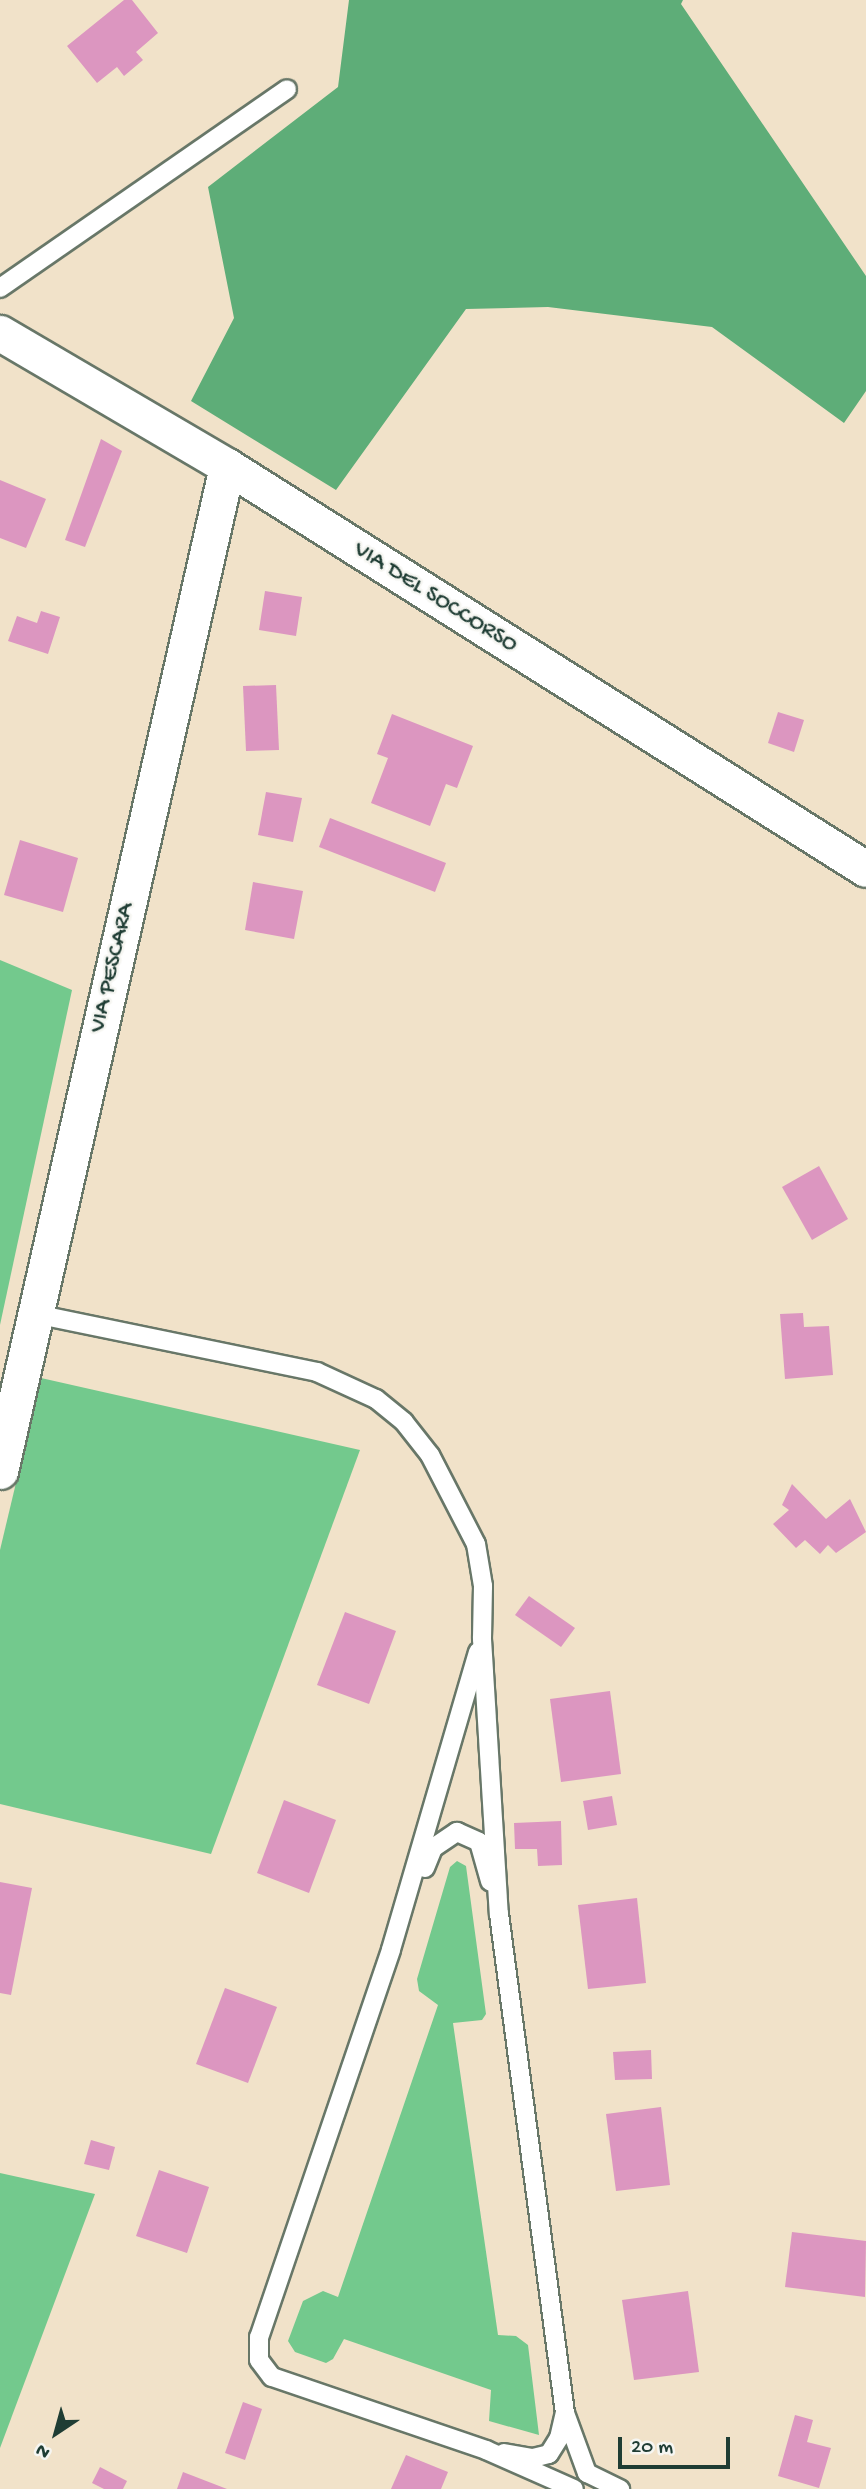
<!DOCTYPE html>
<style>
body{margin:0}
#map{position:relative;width:866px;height:2489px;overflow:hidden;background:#f1e2c9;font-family:"Gochi Hand",sans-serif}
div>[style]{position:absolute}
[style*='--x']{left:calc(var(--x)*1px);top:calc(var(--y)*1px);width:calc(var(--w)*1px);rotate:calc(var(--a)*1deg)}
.green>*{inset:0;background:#73c98d}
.forest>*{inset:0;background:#5ead78}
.building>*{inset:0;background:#dc96c0}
.roads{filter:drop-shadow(2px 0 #687768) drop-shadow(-2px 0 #687768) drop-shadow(0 2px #687768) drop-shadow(0 -2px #687768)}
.lane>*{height:18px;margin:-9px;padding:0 9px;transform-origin:9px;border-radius:9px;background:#fff}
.street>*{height:35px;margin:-17.5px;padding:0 17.5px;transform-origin:17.5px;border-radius:17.5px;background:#fff}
span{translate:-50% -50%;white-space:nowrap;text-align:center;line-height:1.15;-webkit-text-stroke:5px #f6f6f2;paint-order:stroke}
.street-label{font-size:24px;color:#1f3d34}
.north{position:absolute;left:21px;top:2398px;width:70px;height:70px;-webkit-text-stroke:5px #f6f6f2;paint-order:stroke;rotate:216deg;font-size:19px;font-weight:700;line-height:28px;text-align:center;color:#1f3d34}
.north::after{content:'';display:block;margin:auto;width:24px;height:32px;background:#1f3d34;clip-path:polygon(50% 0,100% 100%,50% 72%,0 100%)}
.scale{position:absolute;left:618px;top:2437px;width:112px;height:32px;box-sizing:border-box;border:4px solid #1f3d34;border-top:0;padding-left:9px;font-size:21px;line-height:24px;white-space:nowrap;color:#1f3d34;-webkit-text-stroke:5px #f6f6f2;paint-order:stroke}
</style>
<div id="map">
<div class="green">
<i style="clip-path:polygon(0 960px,72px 990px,0 1325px)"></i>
<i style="clip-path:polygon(41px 1378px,360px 1450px,211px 1854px,0 1804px,0 1550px)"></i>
<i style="clip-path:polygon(457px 1861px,466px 1866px,486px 2014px,482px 2020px,453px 2023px,498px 2335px,516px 2336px,528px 2345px,539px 2435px,489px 2421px,491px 2390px,344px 2339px,333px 2359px,326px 2363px,295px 2352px,288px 2341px,303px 2301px,323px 2291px,338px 2297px,438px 2005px,419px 1991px,417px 1979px,450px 1867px)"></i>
<i style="clip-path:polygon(0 2173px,95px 2194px,0 2448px)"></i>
</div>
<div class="forest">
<i style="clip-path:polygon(349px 0,683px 0,681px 4px,866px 276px,866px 391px,844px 423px,712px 327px,548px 307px,466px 309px,336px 490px,191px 401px,234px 318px,208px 187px,338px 87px)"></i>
</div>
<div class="building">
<i style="clip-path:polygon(124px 0,132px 0,158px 33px,136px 52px,143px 60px,124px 76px,117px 67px,97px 83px,67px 46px)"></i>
<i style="clip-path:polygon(101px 439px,122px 451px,85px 547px,65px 540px)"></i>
<i style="clip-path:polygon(0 480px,46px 499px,26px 548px,0 538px)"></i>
<i style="clip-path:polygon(265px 591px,302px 597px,296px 636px,259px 630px)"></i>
<i style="clip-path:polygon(41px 611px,60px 617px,48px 654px,8px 641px,17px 616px,37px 623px)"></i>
<i style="clip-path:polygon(276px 685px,279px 750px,246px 751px,243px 686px)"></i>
<i style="clip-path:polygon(778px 712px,804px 720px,794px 752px,768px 743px)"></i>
<i style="clip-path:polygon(392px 714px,473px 746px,457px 788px,446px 784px,430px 826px,371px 803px,388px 758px,377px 754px)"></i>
<i style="clip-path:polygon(266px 792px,302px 798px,293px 842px,258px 835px)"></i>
<i style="clip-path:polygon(330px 818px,446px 863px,435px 892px,319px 847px)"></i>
<i style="clip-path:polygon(20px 840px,78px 858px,63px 912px,4px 895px)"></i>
<i style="clip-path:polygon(253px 882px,303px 891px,294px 939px,245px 930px)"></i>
<i style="clip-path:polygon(819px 1166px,848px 1219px,812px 1240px,782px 1187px)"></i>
<i style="clip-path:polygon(803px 1313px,804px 1327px,829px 1326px,833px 1375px,785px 1379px,780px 1314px)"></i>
<i style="clip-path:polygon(792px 1484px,826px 1519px,850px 1499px,866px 1532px,836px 1553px,828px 1545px,820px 1554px,805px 1540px,796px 1548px,773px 1524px,789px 1510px,782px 1505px)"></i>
<i style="clip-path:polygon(529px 1596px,575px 1628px,561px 1647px,515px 1615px)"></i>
<i style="clip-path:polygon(345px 1612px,396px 1631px,369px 1704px,317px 1685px)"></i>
<i style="clip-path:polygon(610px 1691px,621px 1774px,561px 1782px,550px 1699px)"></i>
<i style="clip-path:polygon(612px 1796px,617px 1825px,588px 1830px,583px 1801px)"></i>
<i style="clip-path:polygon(284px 1800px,336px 1820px,309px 1893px,257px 1873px)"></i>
<i style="clip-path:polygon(561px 1821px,562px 1865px,538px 1866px,537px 1849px,515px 1849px,514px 1823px)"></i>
<i style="clip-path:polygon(0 1882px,32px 1888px,11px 1995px,0 1993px)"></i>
<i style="clip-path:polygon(637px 1898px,646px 1983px,588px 1989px,578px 1905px)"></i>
<i style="clip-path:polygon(225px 1988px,277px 2007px,248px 2083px,196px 2064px)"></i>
<i style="clip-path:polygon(651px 2050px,652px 2079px,615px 2080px,613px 2052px)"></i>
<i style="clip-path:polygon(661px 2107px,670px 2185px,616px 2191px,606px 2114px)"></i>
<i style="clip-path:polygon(91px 2140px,115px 2147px,109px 2170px,84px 2164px)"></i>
<i style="clip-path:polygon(159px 2170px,209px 2187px,187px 2253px,136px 2236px)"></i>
<i style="clip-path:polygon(792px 2232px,866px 2241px,865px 2297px,785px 2287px)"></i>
<i style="clip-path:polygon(688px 2291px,699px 2372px,634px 2380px,622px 2300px)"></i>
<i style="clip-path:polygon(243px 2402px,262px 2409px,245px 2460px,225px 2453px)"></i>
<i style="clip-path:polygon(795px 2415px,813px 2420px,807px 2442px,831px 2448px,819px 2488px,778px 2476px)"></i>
<i style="clip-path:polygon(406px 2455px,448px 2472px,441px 2489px,391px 2489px)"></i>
<i style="clip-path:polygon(100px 2467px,127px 2481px,123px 2489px,104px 2489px,92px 2483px)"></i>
<i style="clip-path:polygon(183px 2472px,227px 2489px,177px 2489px)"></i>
</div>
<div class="roads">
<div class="lane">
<i style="--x:0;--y:288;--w:349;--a:-34.7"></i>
<i style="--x:35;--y:1314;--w:288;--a:11.6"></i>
<i style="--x:317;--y:1372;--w:65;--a:24.6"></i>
<i style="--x:376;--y:1399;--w:36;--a:39"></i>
<i style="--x:404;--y:1422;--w:42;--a:51.8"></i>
<i style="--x:430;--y:1455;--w:100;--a:62.7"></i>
<i style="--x:476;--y:1544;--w:43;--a:80.5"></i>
<i style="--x:483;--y:1586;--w:53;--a:91.1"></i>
<i style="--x:482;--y:1639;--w:276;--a:86.5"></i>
<i style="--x:499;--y:1914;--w:503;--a:82.47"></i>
<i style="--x:565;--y:2413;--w:64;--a:69.9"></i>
<i style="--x:587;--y:2473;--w:37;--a:26"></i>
<i style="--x:478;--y:1652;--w:310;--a:106.3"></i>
<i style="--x:391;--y:1950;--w:409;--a:108.8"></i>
<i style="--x:259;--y:2337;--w:23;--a:90"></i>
<i style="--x:259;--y:2360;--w:21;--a:53"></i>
<i style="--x:272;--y:2377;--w:226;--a:18.8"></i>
<i style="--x:486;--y:2450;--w:96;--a:23.9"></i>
<i style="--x:425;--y:1868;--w:22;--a:-68"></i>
<i style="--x:433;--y:1848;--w:29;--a:-34"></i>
<i style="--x:457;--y:1832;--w:24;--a:24"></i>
<i style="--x:479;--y:1842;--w:41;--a:74.2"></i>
<i style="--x:504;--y:2453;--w:29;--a:10"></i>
<i style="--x:533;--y:2458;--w:16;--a:-14"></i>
<i style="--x:549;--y:2454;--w:19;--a:-58"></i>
<i style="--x:559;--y:2438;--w:26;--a:-77"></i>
</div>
<div class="street">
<i style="--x:0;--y:333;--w:263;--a:30.4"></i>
<i style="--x:227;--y:466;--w:755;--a:32.24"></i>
<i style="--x:0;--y:1471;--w:1030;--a:-77.27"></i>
</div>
</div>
<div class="street-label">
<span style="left:435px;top:598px;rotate:32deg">VIA DEL SOCCORSO</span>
<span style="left:113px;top:968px;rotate:-77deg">VIA PESCARA</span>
</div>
<div class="north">N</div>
<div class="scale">20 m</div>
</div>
